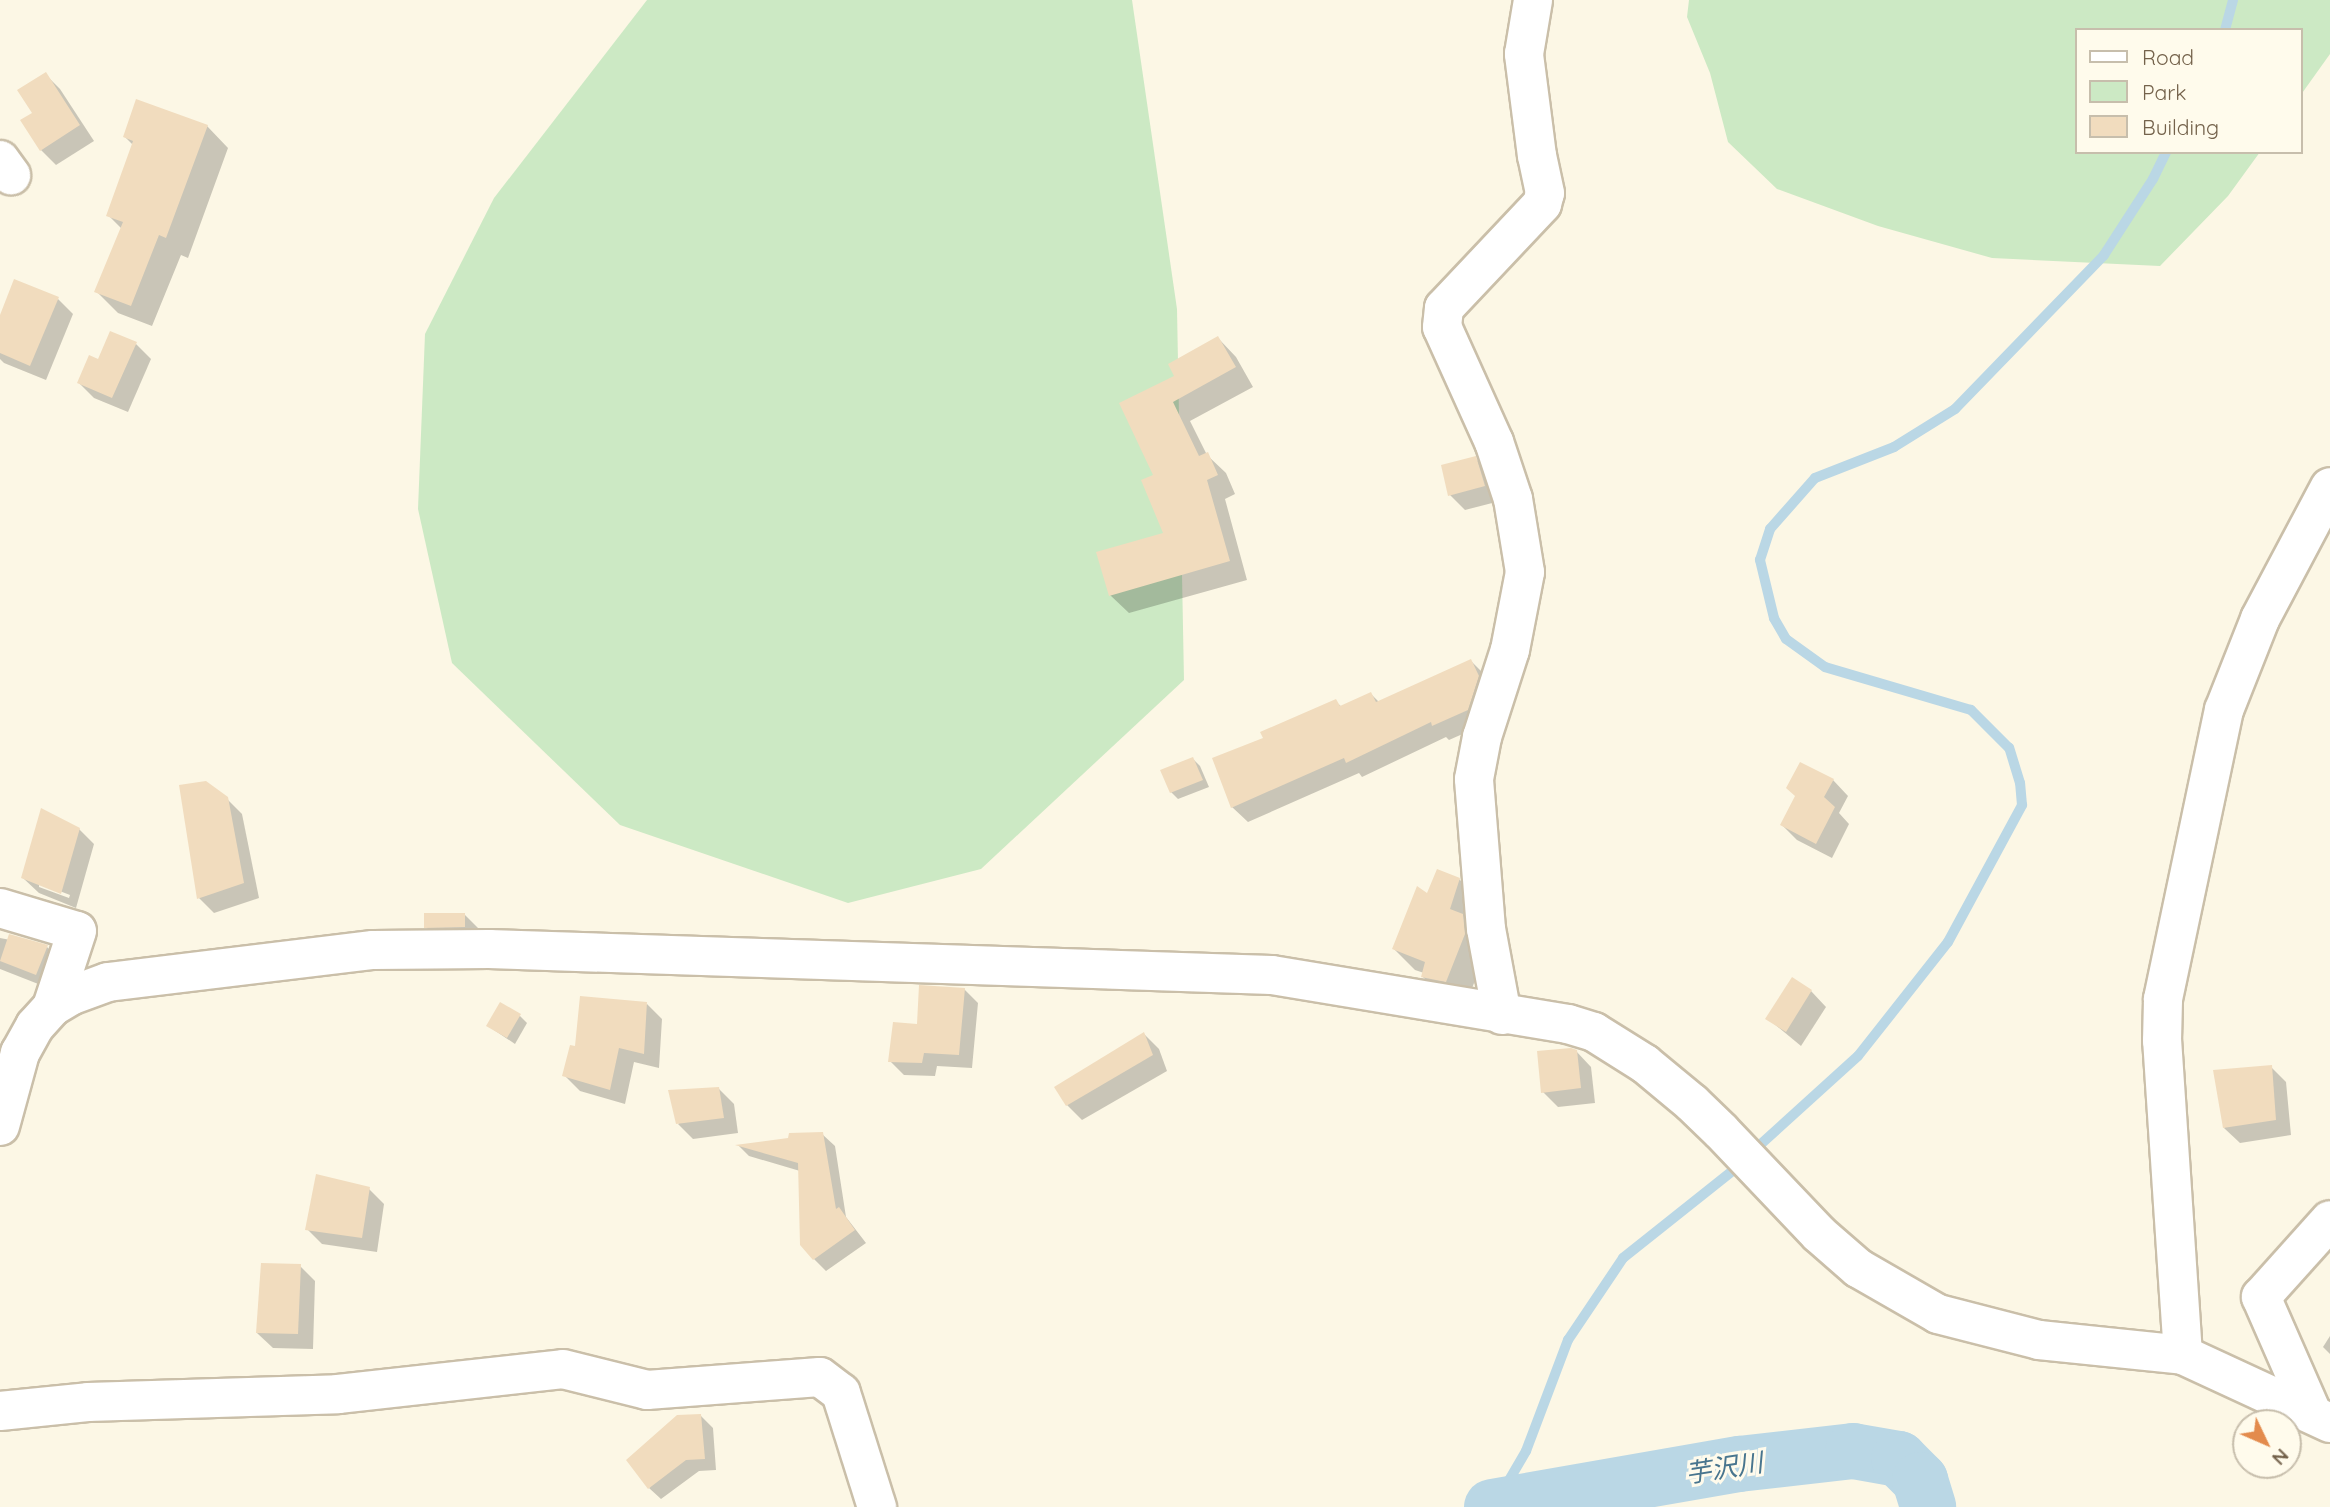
<!DOCTYPE html>
<meta charset="utf-8">
<style>
body{margin:0}
#map{position:relative;width:2330px;height:1507px;overflow:hidden;background:#fcf7e5;font-family:Quicksand,"Noto Sans JP",sans-serif}
div>[style]{position:absolute}
[style*='--x']{left:calc(var(--x)*1px);top:calc(var(--y)*1px);width:calc(var(--w)*1px);rotate:calc(var(--a)*1deg)}
.green>*{inset:0;background:#cce9c4}
.shadow>*{inset:0;background:#0003}
.stream>*{height:10px;margin:-5px;padding:0 5px;transform-origin:5px;border-radius:5px;background:#bad7e5}
.river>*{height:56px;margin:-28px;padding:0 28px;transform-origin:28px;border-radius:28px;background:#bad7e5}
.building>*{inset:0;background:#f1dcbe}
.roads{filter:drop-shadow(2px 0 #cabfa9) drop-shadow(-2px 0 #cabfa9) drop-shadow(0 2px #cabfa9) drop-shadow(0 -2px #cabfa9)}
.minor>*{height:38px;margin:-19px;padding:0 19px;transform-origin:19px;border-radius:19px;background:#fff}
span{translate:-50% -50%;white-space:nowrap;text-align:center;line-height:1.15;-webkit-text-stroke:6px #fffbec;paint-order:stroke}
.water-label{font-size:26px;color:#48758e;font-style:italic}
.legend{position:absolute;left:2075px;top:28px;width:228px;height:126px;box-sizing:border-box;background:#fffbec;border:2px solid #c7beac;margin:0;padding:9px 12px;list-style:none;font-size:21px;color:#74624b}
.legend li{display:flex;align-items:center;gap:14px;height:35px}
.legend b{width:35px;border:2px solid #c7beac}
.north{position:absolute;left:2232px;top:1409px;width:70px;height:70px;box-sizing:border-box;background:#fffbec;border:2px solid #c7beac;border-radius:50%;rotate:134deg;font-size:19px;font-weight:700;line-height:28px;text-align:center;color:#74624b}
.north::after{content:'';display:block;margin:auto;width:24px;height:32px;background:#e38b4d;clip-path:polygon(50% 0,100% 100%,50% 72%,0 100%)}
</style>
<div id="map">
<div class="green">
<i style="clip-path:polygon(647px 0,1132px 0,1177px 309px,1184px 680px,981px 869px,848px 903px,620px 825px,452px 663px,418px 509px,425px 334px,494px 198px)"></i>
<i style="clip-path:polygon(1689px 0,2330px 0,2330px 54px,2300px 96px,2300px 30px,2076px 30px,2076px 152px,2260px 152px,2228px 196px,2160px 266px,1992px 258px,1878px 226px,1777px 189px,1728px 142px,1710px 73px,1687px 17px)"></i>
</div>
<div class="shadow">
<i style="clip-path:polygon(45px 74px,60px 89px,94px 141px,56px 165px,41px 150px)"></i>
<i style="clip-path:polygon(207px 126px,228px 148px,188px 258px,181px 255px,152px 326px,118px 313px,96px 291px,122px 229px,108px 215px,133px 145px,125px 137px)"></i>
<i style="clip-path:polygon(58px 299px,73px 314px,46px 380px,4px 363px,0 359px,0 319px)"></i>
<i style="clip-path:polygon(1218px 338px,1236px 357px,1253px 387px,1190px 421px,1207px 455px,1226px 473px,1235px 494px,1225px 499px,1247px 580px,1129px 613px,1110px 595px,1165px 534px,1156px 475px,1176px 376px)"></i>
<i style="clip-path:polygon(136px 344px,151px 359px,128px 412px,94px 398px,79px 383px,99px 361px)"></i>
<i style="clip-path:polygon(1475px 458px,1490px 473px,1500px 501px,1465px 510px,1450px 495px)"></i>
<i style="clip-path:polygon(1471px 661px,1486px 676px,1483px 725px,1449px 740px,1446px 737px,1362px 777px,1359px 773px,1248px 822px,1232px 807px,1265px 739px,1336px 702px,1342px 707px,1371px 694px,1380px 703px)"></i>
<i style="clip-path:polygon(1193px 759px,1200px 766px,1209px 787px,1178px 799px,1171px 792px)"></i>
<i style="clip-path:polygon(1833px 780px,1848px 796px,1839px 813px,1849px 824px,1832px 858px,1797px 840px,1782px 825px)"></i>
<i style="clip-path:polygon(226px 798px,242px 814px,259px 898px,214px 913px,199px 898px)"></i>
<i style="clip-path:polygon(evenodd,79px 829px,94px 844px,76px 908px,39px 893px,23px 878px,79px 829px,39px 883px,70px 895px,69px 898px,39px 887px,39px 883px)"></i>
<i style="clip-path:polygon(1459px 879px,1480px 900px,1485px 955px,1467px 1001px,1443px 998px,1423px 977px,1424px 973px,1415px 970px,1394px 949px)"></i>
<i style="clip-path:polygon(464px 914px,480px 930px,480px 942px,441px 942px,426px 927px)"></i>
<i style="clip-path:polygon(0 938px,47px 947px,62px 962px,51px 989px,0 969px)"></i>
<i style="clip-path:polygon(964px 989px,978px 1003px,972px 1068px,937px 1066px,935px 1076px,904px 1075px,890px 1061px,919px 1026px)"></i>
<i style="clip-path:polygon(1811px 991px,1826px 1007px,1801px 1046px,1767px 1018px)"></i>
<i style="clip-path:polygon(647px 1004px,662px 1019px,659px 1068px,634px 1062px,625px 1104px,580px 1091px,564px 1075px)"></i>
<i style="clip-path:polygon(520px 1016px,527px 1023px,515px 1044px,488px 1026px)"></i>
<i style="clip-path:polygon(1144px 1034px,1159px 1049px,1167px 1071px,1082px 1120px,1067px 1105px)"></i>
<i style="clip-path:polygon(1576px 1051px,1591px 1067px,1595px 1103px,1558px 1107px,1543px 1092px)"></i>
<i style="clip-path:polygon(2271px 1067px,2286px 1082px,2291px 1135px,2240px 1143px,2224px 1128px)"></i>
<i style="clip-path:polygon(719px 1089px,734px 1104px,738px 1133px,693px 1139px,678px 1124px)"></i>
<i style="clip-path:polygon(822px 1134px,835px 1146px,846px 1217px,866px 1243px,826px 1271px,814px 1259px,800px 1171px,749px 1156px,739px 1146px)"></i>
<i style="clip-path:polygon(369px 1189px,384px 1204px,377px 1252px,322px 1244px,307px 1229px)"></i>
<i style="clip-path:polygon(300px 1266px,315px 1281px,313px 1349px,273px 1348px,257px 1333px)"></i>
<i style="clip-path:polygon(2330px 1336px,2330px 1354px,2323px 1347px)"></i>
<i style="clip-path:polygon(701px 1416px,713px 1428px,716px 1470px,699px 1471px,661px 1499px,649px 1488px)"></i>
</div>
<div class="stream">
<i style="--x:2225;--y:30;--w:31;--a:-75"></i>
<i style="--x:1751;--y:1153;--w:144;--a:-42.2"></i>
<i style="--x:1858;--y:1056;--w:145;--a:-51.7"></i>
<i style="--x:1948;--y:942;--w:156;--a:-61.6"></i>
<i style="--x:2022;--y:805;--w:22;--a:-95"></i>
<i style="--x:2020;--y:783;--w:37;--a:-107"></i>
<i style="--x:2009;--y:748;--w:54;--a:-135"></i>
<i style="--x:1971;--y:710;--w:152;--a:-163.6"></i>
<i style="--x:1825;--y:667;--w:48;--a:-144.3"></i>
<i style="--x:1786;--y:639;--w:24;--a:-120"></i>
<i style="--x:1774;--y:618;--w:60;--a:-103.6"></i>
<i style="--x:1760;--y:560;--w:33;--a:-72"></i>
<i style="--x:1770;--y:529;--w:68;--a:-48.6"></i>
<i style="--x:1815;--y:478;--w:85;--a:-21.4"></i>
<i style="--x:1894;--y:447;--w:72;--a:-31.9"></i>
<i style="--x:1955;--y:409;--w:214;--a:-45.9"></i>
<i style="--x:2104;--y:255;--w:90;--a:-57.2"></i>
<i style="--x:2153;--y:179;--w:30;--a:-64"></i>
<i style="--x:1494;--y:1506;--w:64;--a:-59.8"></i>
<i style="--x:1526;--y:1451;--w:119;--a:-69.3"></i>
<i style="--x:1568;--y:1340;--w:99;--a:-56.1"></i>
<i style="--x:1623;--y:1258;--w:151;--a:-38.5"></i>
</div>
<div class="river">
<i style="--x:1492;--y:1507;--w:251;--a:-9.9"></i>
<i style="--x:1739;--y:1464;--w:115;--a:-6.5"></i>
<i style="--x:1853;--y:1451;--w:47;--a:9.9"></i>
<i style="--x:1899;--y:1459;--w:30;--a:45"></i>
<i style="--x:1920;--y:1480;--w:28;--a:73"></i>
</div>
<div class="building">
<i style="clip-path:polygon(46px 72px,80px 125px,40px 151px,20px 120px,32px 113px,17px 90px)"></i>
<i style="clip-path:polygon(136px 99px,208px 125px,166px 238px,159px 235px,131px 306px,94px 292px,123px 222px,106px 216px,133px 141px,123px 137px)"></i>
<i style="clip-path:polygon(14px 279px,59px 297px,30px 366px,0 353px,0 315px)"></i>
<i style="clip-path:polygon(110px 331px,137px 342px,112px 398px,77px 383px,89px 355px,98px 359px)"></i>
<i style="clip-path:polygon(1218px 336px,1236px 367px,1173px 402px,1199px 456px,1208px 452px,1218px 475px,1207px 480px,1230px 561px,1109px 596px,1096px 552px,1163px 533px,1141px 480px,1153px 475px,1119px 403px,1174px 376px,1168px 364px)"></i>
<i style="clip-path:polygon(1476px 456px,1485px 486px,1448px 496px,1441px 465px)"></i>
<i style="clip-path:polygon(1471px 659px,1479px 676px,1468px 710px,1432px 726px,1431px 722px,1346px 763px,1344px 758px,1231px 808px,1212px 758px,1263px 738px,1260px 732px,1336px 699px,1340px 706px,1371px 692px,1376px 702px)"></i>
<i style="clip-path:polygon(1193px 757px,1203px 780px,1170px 793px,1160px 770px)"></i>
<i style="clip-path:polygon(1800px 762px,1834px 779px,1824px 797px,1835px 807px,1816px 844px,1780px 825px,1795px 796px,1786px 788px)"></i>
<i style="clip-path:polygon(206px 781px,228px 797px,244px 883px,197px 899px,179px 785px)"></i>
<i style="clip-path:polygon(41px 808px,80px 828px,61px 894px,21px 878px)"></i>
<i style="clip-path:polygon(1437px 869px,1460px 878px,1450px 909px,1463px 914px,1465px 934px,1446px 982px,1421px 977px,1425px 962px,1392px 949px,1417px 886px,1427px 893px)"></i>
<i style="clip-path:polygon(424px 913px,465px 913px,465px 927px,424px 928px)"></i>
<i style="clip-path:polygon(9px 934px,48px 945px,36px 975px,0 961px)"></i>
<i style="clip-path:polygon(1792px 977px,1812px 990px,1786px 1032px,1765px 1019px)"></i>
<i style="clip-path:polygon(919px 985px,965px 988px,959px 1055px,924px 1053px,922px 1063px,888px 1062px,893px 1022px,917px 1024px)"></i>
<i style="clip-path:polygon(580px 996px,647px 1002px,644px 1054px,619px 1048px,610px 1090px,562px 1076px,570px 1045px,575px 1046px)"></i>
<i style="clip-path:polygon(500px 1002px,521px 1014px,507px 1038px,486px 1026px)"></i>
<i style="clip-path:polygon(1144px 1032px,1153px 1055px,1066px 1106px,1054px 1087px)"></i>
<i style="clip-path:polygon(1571px 1048px,1577px 1050px,1581px 1088px,1541px 1093px,1537px 1051px)"></i>
<i style="clip-path:polygon(2272px 1065px,2276px 1120px,2223px 1128px,2213px 1070px)"></i>
<i style="clip-path:polygon(719px 1087px,724px 1118px,676px 1124px,668px 1090px)"></i>
<i style="clip-path:polygon(823px 1132px,836px 1209px,839px 1207px,855px 1230px,813px 1260px,800px 1245px,798px 1163px,735px 1145px,788px 1138px,789px 1133px)"></i>
<i style="clip-path:polygon(316px 1174px,370px 1187px,362px 1238px,305px 1230px)"></i>
<i style="clip-path:polygon(261px 1263px,301px 1264px,298px 1334px,256px 1333px)"></i>
<i style="clip-path:polygon(701px 1414px,705px 1459px,686px 1460px,648px 1489px,626px 1460px,677px 1415px)"></i>
</div>
<div class="roads">
<div class="minor">
<i style="--x:0;--y:160;--w:19;--a:54"></i>
<i style="--x:0;--y:908;--w:80;--a:16.6"></i>
<i style="--x:77;--y:931;--w:80;--a:108.2"></i>
<i style="--x:1502;--y:1015;--w:87;--a:-100.5"></i>
<i style="--x:1486;--y:929;--w:150;--a:-94.6"></i>
<i style="--x:1474;--y:779;--w:43;--a:-79.2"></i>
<i style="--x:1482;--y:737;--w:91;--a:-72.2"></i>
<i style="--x:1510;--y:650;--w:79;--a:-79.1"></i>
<i style="--x:1525;--y:572;--w:74;--a:-99.3"></i>
<i style="--x:1513;--y:499;--w:60;--a:-108.4"></i>
<i style="--x:1494;--y:442;--w:126;--a:-114.3"></i>
<i style="--x:1442;--y:327;--w:19;--a:-84"></i>
<i style="--x:1444;--y:308;--w:143;--a:-46.7"></i>
<i style="--x:1542;--y:204;--w:11;--a:-75"></i>
<i style="--x:1545;--y:193;--w:38;--a:-102"></i>
<i style="--x:1537;--y:156;--w:103;--a:-97.3"></i>
<i style="--x:1524;--y:54;--w:55;--a:-80.5"></i>
<i style="--x:0;--y:1126;--w:76;--a:-74.7"></i>
<i style="--x:20;--y:1053;--w:31;--a:-61"></i>
<i style="--x:35;--y:1026;--w:25;--a:-48"></i>
<i style="--x:52;--y:1007;--w:21;--a:-31"></i>
<i style="--x:70;--y:996;--w:40;--a:-20.2"></i>
<i style="--x:108;--y:982;--w:267;--a:-6.9"></i>
<i style="--x:373;--y:950;--w:116;--a:-0.5"></i>
<i style="--x:489;--y:949;--w:783;--a:1.9"></i>
<i style="--x:1272;--y:975;--w:300;--a:9.4"></i>
<i style="--x:1568;--y:1024;--w:27;--a:17"></i>
<i style="--x:1594;--y:1032;--w:60;--a:32.1"></i>
<i style="--x:1645;--y:1064;--w:61;--a:39.7"></i>
<i style="--x:1692;--y:1103;--w:40;--a:44"></i>
<i style="--x:1721;--y:1131;--w:142;--a:46.4"></i>
<i style="--x:1819;--y:1234;--w:52;--a:41.1"></i>
<i style="--x:1858;--y:1268;--w:92;--a:29.9"></i>
<i style="--x:1938;--y:1314;--w:104;--a:14.4"></i>
<i style="--x:2039;--y:1340;--w:145;--a:5.9"></i>
<i style="--x:2183;--y:1355;--w:162;--a:24.8"></i>
<i style="--x:2183;--y:1355;--w:315;--a:-93.8"></i>
<i style="--x:2162;--y:1041;--w:42;--a:-88.6"></i>
<i style="--x:2163;--y:999;--w:295;--a:-78.1"></i>
<i style="--x:2224;--y:710;--w:98;--a:-68.4"></i>
<i style="--x:2260;--y:619;--w:149;--a:-62.1"></i>
<i style="--x:0;--y:1411;--w:88;--a:-5.8"></i>
<i style="--x:88;--y:1402;--w:250;--a:-1.8"></i>
<i style="--x:338;--y:1394;--w:226;--a:-6.3"></i>
<i style="--x:563;--y:1369;--w:87;--a:14"></i>
<i style="--x:647;--y:1390;--w:173;--a:-4.3"></i>
<i style="--x:820;--y:1377;--w:26;--a:37"></i>
<i style="--x:841;--y:1393;--w:120;--a:72.5"></i>
<i style="--x:2312;--y:1413;--w:127;--a:-113.7"></i>
<i style="--x:2261;--y:1297;--w:103;--a:-48.1"></i>
</div>
</div>
<div class="water-label">
<span style="left:1724px;top:1468px;rotate:-9deg">芋沢川</span>
</div>
<ul class="legend">
<li><b style="height:9px;background:#fff"></b>Road</li>
<li><b style="height:19px;background:#cce9c4"></b>Park</li>
<li><b style="height:19px;background:#f1dcbe"></b>Building</li>
</ul>
<div class="north">N</div>
</div>
